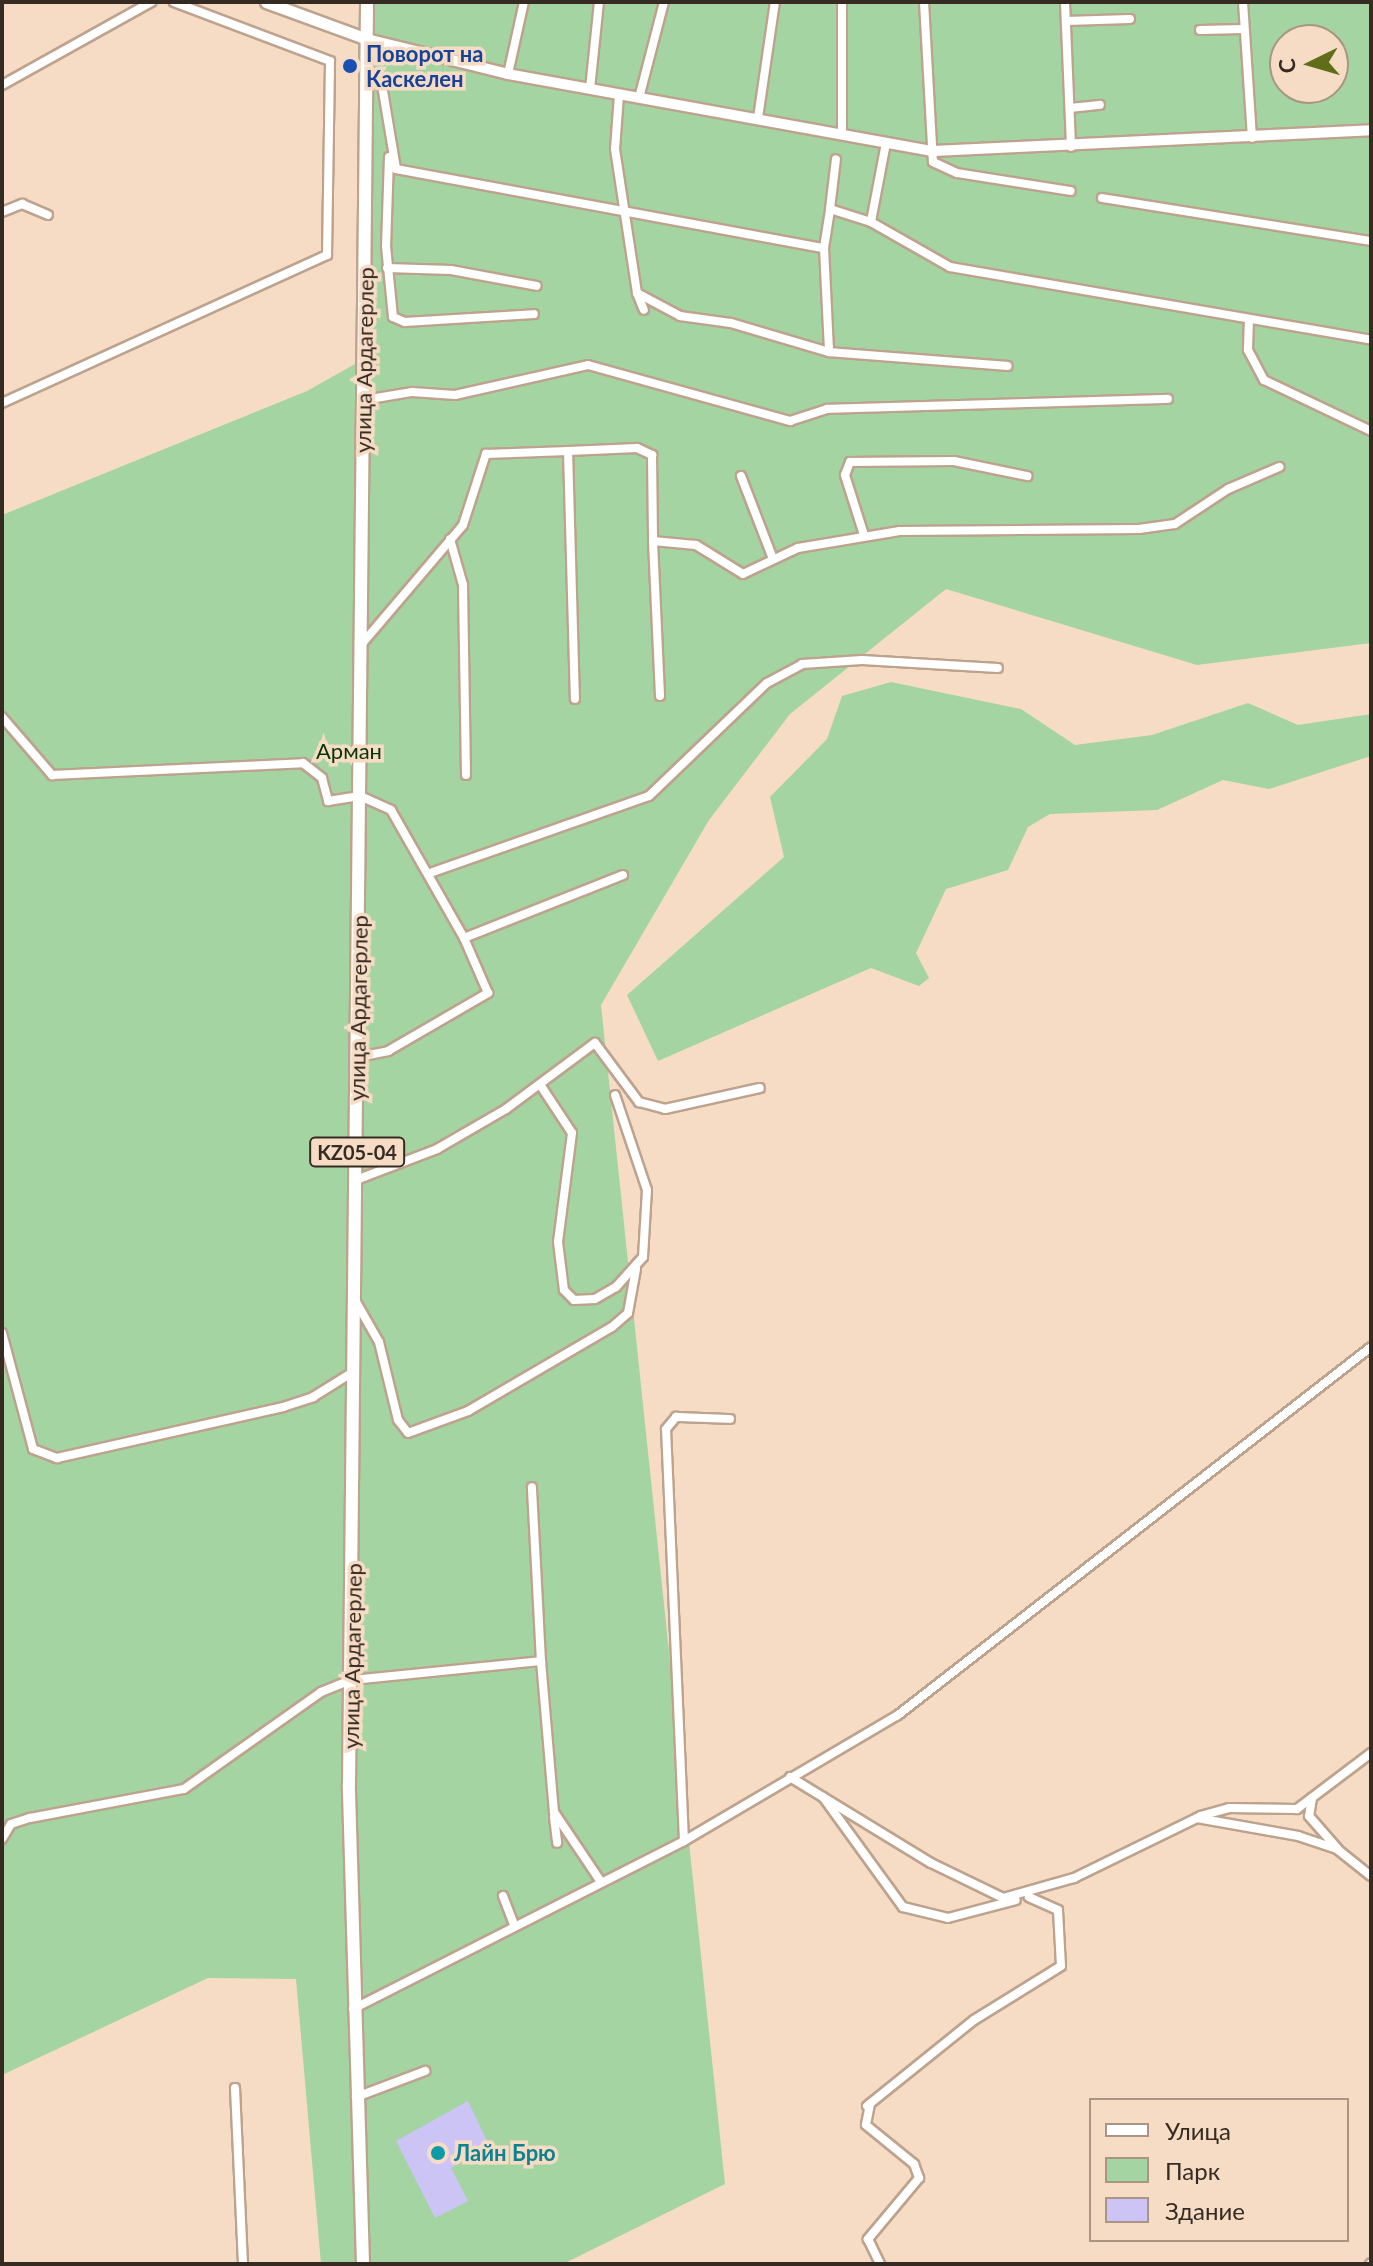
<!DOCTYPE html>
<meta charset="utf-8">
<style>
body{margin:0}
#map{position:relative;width:1373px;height:2266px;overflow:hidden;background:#f7dcc5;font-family:Lato,sans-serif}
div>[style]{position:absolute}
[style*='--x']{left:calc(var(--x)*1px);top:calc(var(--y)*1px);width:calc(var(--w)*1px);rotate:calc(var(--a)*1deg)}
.green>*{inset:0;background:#a4d4a1}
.building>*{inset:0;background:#cdc4f6}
.roads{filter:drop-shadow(2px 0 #bda38e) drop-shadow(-2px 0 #bda38e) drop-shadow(0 2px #bda38e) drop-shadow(0 -2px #bda38e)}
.minor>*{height:8px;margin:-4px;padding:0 4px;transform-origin:4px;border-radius:4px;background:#fff}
.tertiary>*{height:10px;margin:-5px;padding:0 5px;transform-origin:5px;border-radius:5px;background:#fff}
.secondary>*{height:11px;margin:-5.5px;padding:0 5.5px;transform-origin:5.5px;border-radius:5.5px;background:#fff}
.primary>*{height:12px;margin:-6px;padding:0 6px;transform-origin:6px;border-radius:6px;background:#fff}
.dots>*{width:22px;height:22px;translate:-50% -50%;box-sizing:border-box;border:4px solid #f7dcc5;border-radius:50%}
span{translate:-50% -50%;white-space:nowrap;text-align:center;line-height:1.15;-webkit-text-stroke:7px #f7dcc5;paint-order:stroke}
.shield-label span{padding:2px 6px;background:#f7dcc5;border:2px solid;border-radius:6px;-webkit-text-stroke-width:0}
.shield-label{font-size:20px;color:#362b23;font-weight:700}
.transit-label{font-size:22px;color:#164399;font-weight:700}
.left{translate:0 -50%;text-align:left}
.street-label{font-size:22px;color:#362b23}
.park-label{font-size:22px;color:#063607}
.culture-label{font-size:22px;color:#0d838f;font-weight:700}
.frame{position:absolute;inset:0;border:4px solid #362b23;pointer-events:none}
.legend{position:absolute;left:1089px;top:2098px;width:260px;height:144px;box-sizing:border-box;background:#f7dcc5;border:2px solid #aa9584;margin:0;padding:10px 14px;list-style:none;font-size:24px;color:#362b23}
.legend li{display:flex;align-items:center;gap:16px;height:40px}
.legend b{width:40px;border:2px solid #aa9584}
.north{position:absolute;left:1269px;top:24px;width:80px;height:80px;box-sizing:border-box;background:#f7dcc5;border:2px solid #aa9584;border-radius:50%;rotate:265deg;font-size:22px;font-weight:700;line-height:32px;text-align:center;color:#362b23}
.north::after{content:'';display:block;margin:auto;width:28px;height:36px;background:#606e19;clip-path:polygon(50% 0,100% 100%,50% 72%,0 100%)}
</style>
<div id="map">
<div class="green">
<i style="clip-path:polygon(evenodd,367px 2px,1371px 2px,1371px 643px,1197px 665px,946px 589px,790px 714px,709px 820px,601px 1005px,725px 2184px,563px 2264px,321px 2264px,296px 1979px,208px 1978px,2px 2075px,2px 515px,307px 391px,364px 359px,367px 2px,1285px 40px,1333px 40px,1333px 88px,1285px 88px,1285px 40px)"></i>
<i style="clip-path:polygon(891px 682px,1021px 709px,1075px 745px,1152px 735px,1248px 703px,1298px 725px,1371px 714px,1371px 756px,1269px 789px,1223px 780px,1157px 810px,1050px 814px,1028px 827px,1008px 870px,946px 889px,916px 953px,929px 978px,919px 986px,871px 968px,658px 1061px,627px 995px,784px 857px,770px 797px,827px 739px,842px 696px)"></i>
</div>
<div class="building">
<i style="clip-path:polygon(468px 2101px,489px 2145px,451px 2168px,468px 2201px,435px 2218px,396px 2141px)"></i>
</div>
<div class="roads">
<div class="minor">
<i style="--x:842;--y:2;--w:132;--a:90"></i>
<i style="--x:924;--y:2;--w:160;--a:86.8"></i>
<i style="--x:933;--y:162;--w:26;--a:25"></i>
<i style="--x:957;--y:173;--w:115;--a:9"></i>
<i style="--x:1065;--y:2;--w:145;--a:87.6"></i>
<i style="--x:1243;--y:2;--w:136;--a:86.2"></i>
<i style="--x:1066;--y:21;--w:64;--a:-1.8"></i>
<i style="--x:1200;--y:30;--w:44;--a:-1.3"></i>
<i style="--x:366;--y:71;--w:21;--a:41"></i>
<i style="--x:382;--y:85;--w:85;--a:80.5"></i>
<i style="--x:396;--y:169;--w:435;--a:10.5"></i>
<i style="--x:824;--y:248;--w:104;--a:87.2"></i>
<i style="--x:829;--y:352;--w:179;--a:4.5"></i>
<i style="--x:508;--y:74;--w:74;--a:-77.5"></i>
<i style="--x:2;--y:85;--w:171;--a:-29.1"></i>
<i style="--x:590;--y:89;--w:87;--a:-84.1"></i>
<i style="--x:619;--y:95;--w:54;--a:94.2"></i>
<i style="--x:615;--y:149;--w:146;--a:81.3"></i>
<i style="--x:637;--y:293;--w:49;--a:28.1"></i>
<i style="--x:680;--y:316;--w:51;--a:7.8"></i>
<i style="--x:731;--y:323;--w:102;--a:16.5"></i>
<i style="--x:639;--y:98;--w:99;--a:-75.4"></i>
<i style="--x:1070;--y:108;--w:30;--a:-6"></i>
<i style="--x:758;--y:118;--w:117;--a:-81.7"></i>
<i style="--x:886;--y:143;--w:80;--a:100.8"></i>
<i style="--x:871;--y:222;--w:91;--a:29.7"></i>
<i style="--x:950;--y:267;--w:427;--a:9.8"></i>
<i style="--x:389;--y:157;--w:89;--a:91.9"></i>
<i style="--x:386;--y:246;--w:71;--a:84.4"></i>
<i style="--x:393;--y:317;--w:13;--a:23"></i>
<i style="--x:405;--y:322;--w:129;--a:-3.5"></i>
<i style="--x:1102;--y:198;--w:272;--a:9.1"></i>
<i style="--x:830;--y:209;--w:50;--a:-83.2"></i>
<i style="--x:2;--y:212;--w:22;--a:-22"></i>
<i style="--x:22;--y:204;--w:28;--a:23"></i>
<i style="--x:824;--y:248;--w:39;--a:-81"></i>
<i style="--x:830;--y:209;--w:43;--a:17.6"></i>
<i style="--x:387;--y:268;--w:64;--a:1.8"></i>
<i style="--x:451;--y:270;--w:87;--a:10.5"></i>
<i style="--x:637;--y:293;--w:18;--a:68"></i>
<i style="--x:1249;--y:319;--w:31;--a:92"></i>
<i style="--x:1248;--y:350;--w:34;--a:62"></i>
<i style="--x:1264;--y:380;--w:119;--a:25.5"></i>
<i style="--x:364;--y:400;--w:49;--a:-9.5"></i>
<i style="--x:412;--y:392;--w:43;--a:4"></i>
<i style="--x:455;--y:395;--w:136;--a:-12.7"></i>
<i style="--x:588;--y:365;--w:210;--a:15.5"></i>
<i style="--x:790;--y:421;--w:39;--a:-18"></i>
<i style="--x:827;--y:409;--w:341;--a:-1.7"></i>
<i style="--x:2;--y:403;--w:357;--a:-24.5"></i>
<i style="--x:327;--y:255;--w:194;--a:-89.1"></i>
<i style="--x:330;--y:61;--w:167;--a:-159.3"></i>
<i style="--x:568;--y:451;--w:69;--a:-2.5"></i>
<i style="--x:637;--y:448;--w:17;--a:25"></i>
<i style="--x:652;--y:455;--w:86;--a:89.3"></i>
<i style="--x:741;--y:476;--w:89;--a:68.9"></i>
<i style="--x:864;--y:535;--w:63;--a:-107.6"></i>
<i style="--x:845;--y:475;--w:14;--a:-69"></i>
<i style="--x:850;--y:462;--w:104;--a:-0.6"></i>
<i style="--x:954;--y:461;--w:75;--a:11.6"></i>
<i style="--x:450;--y:539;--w:48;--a:74.2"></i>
<i style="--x:463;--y:585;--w:190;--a:89.1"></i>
<i style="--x:361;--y:645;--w:157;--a:-49.6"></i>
<i style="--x:463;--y:525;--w:75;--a:-72.1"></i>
<i style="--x:486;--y:454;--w:82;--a:-2.1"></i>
<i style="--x:568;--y:451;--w:248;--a:88.4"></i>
<i style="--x:660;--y:696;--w:155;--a:-92.6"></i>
<i style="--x:653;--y:541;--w:43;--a:5.3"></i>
<i style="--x:696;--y:545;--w:55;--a:31.7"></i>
<i style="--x:743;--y:574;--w:61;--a:-25.3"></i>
<i style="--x:798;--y:548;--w:103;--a:-9.5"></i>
<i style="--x:900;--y:531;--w:239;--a:-0.5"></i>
<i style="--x:1139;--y:529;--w:36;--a:-8"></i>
<i style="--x:1175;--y:524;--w:64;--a:-33.4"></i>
<i style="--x:1228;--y:489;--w:56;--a:-23.3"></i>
<i style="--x:2;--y:717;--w:77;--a:49.2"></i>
<i style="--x:52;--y:775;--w:251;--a:-2.7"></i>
<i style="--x:303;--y:763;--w:24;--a:38"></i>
<i style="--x:322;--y:778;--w:24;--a:75"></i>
<i style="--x:328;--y:801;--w:32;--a:-9"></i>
<i style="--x:360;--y:796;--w:34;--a:24"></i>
<i style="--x:391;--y:810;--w:147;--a:60.3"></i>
<i style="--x:464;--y:938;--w:171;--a:-21.6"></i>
<i style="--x:430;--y:873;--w:232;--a:-19.4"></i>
<i style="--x:649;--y:796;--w:163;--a:-43.8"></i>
<i style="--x:767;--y:683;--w:40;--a:-28"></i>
<i style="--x:802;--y:664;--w:60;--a:-3.8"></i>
<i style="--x:862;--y:660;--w:136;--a:3.4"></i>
<i style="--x:358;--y:1057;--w:31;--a:-11"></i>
<i style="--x:388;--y:1051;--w:116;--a:-30.1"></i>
<i style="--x:488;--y:993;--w:60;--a:-113.6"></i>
<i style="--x:541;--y:1086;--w:56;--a:56.6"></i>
<i style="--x:572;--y:1133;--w:110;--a:97.3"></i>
<i style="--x:558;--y:1242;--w:48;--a:82.9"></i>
<i style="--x:564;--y:1290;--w:14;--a:45"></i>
<i style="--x:574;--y:1300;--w:21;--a:-3"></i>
<i style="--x:595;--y:1299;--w:24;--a:-30"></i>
<i style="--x:616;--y:1287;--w:40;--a:-48"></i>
<i style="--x:643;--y:1257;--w:67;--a:-86.6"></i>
<i style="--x:647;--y:1190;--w:100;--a:-108.6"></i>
<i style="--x:356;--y:1180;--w:87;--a:-20.9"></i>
<i style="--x:437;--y:1149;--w:80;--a:-30.1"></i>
<i style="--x:506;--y:1109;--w:111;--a:-36.6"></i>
<i style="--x:595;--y:1043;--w:74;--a:53.3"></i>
<i style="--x:639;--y:1102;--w:27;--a:15"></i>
<i style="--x:665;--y:1109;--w:97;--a:-12.5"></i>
<i style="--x:355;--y:1300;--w:48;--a:60.3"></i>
<i style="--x:379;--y:1342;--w:80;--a:76.3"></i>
<i style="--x:398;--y:1420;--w:16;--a:52"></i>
<i style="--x:408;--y:1433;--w:64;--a:-20.1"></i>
<i style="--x:468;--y:1411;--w:167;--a:-30.3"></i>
<i style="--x:612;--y:1327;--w:21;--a:-41"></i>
<i style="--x:628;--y:1313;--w:45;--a:-79.7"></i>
<i style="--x:2;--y:1333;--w:120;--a:75"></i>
<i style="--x:33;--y:1449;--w:26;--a:21"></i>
<i style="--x:57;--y:1458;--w:232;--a:-12.7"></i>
<i style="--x:283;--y:1407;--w:32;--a:-18"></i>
<i style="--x:313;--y:1397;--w:47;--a:-32"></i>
<i style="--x:541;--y:1661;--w:152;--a:85.1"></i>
<i style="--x:554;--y:1812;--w:84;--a:56.1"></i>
<i style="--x:790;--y:1777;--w:165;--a:31.4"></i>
<i style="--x:931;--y:1863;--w:80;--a:25.9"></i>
<i style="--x:1003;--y:1898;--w:74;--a:-15.7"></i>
<i style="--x:1074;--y:1878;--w:137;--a:-26"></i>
<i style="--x:1197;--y:1818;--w:103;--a:10.1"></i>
<i style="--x:1298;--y:1836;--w:41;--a:18.4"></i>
<i style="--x:1337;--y:1849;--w:43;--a:38.5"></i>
<i style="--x:823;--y:1797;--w:136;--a:54"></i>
<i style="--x:903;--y:1907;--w:46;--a:13.7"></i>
<i style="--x:948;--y:1918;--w:70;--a:-14.8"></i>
<i style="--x:1312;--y:1798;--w:18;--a:99"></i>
<i style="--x:1309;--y:1816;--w:43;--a:48.8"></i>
<i style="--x:1200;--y:1816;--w:30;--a:-15"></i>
<i style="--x:1229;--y:1808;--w:68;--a:0.8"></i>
<i style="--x:1297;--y:1809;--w:93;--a:-37.1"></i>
<i style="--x:554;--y:1817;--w:26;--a:83"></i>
<i style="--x:2;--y:1839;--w:17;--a:-59"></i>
<i style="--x:11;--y:1824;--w:20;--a:-18"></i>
<i style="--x:30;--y:1818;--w:157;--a:-10.7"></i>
<i style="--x:184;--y:1789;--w:168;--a:-35.3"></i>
<i style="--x:321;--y:1692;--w:32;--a:-22"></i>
<i style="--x:351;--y:1680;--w:191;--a:-5.7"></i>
<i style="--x:541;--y:1661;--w:174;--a:-93"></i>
<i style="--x:684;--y:1841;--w:412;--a:-92.5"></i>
<i style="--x:666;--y:1429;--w:16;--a:-50"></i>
<i style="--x:676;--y:1417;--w:54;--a:2.1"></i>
<i style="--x:503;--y:1896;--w:30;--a:69"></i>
<i style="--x:353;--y:2009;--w:371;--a:-26.9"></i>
<i style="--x:684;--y:1841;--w:248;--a:-30.5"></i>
<i style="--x:898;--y:1715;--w:599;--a:-37.88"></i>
<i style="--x:235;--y:2088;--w:176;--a:87.4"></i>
<i style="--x:356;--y:2097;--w:74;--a:-20.6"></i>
<i style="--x:870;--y:2104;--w:21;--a:101"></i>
<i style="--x:866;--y:2125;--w:62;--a:39.1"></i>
<i style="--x:914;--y:2164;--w:15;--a:70"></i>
<i style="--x:919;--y:2178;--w:80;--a:129.9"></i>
<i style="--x:868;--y:2239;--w:28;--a:64"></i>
<i style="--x:867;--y:2106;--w:137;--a:-38.8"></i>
<i style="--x:974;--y:2020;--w:102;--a:-31.8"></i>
<i style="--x:1061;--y:1966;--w:56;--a:-93.1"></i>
<i style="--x:1058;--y:1910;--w:32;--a:-156"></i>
<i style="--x:1370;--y:2264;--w:1;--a:-45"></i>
</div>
<div class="tertiary">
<i style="--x:367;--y:39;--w:145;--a:13.9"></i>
<i style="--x:508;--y:74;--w:432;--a:10.3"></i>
<i style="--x:933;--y:151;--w:439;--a:-2.7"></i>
</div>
<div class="secondary">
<i style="--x:266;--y:2;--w:108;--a:20.1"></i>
</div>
<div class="primary">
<i style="--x:363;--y:2264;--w:480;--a:-91.7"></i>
<i style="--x:349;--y:1784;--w:1782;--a:-89.42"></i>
</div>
</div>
<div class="dots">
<i style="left:350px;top:66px;background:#1a4fb4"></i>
<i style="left:438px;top:2153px;background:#0f9aa8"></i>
</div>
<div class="shield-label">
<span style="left:357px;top:1152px">KZ05-04</span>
</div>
<div class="transit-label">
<span class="left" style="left:366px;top:66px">Поворот на<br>Каскелен</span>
</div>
<div class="street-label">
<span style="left:364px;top:360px;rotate:-89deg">улица Ардагерлер</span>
<span style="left:358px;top:1008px;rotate:-89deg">улица Ардагерлер</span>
<span style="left:352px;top:1656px;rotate:-89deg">улица Ардагерлер</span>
</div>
<div class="park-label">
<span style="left:349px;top:751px">Арман</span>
</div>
<div class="culture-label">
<span class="left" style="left:454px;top:2153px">Лайн Брю</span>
</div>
<div class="frame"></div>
<ul class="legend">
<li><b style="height:10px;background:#fff"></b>Улица</li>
<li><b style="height:22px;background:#a4d4a1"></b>Парк</li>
<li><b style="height:22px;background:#cdc4f6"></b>Здание</li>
</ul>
<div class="north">С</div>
</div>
